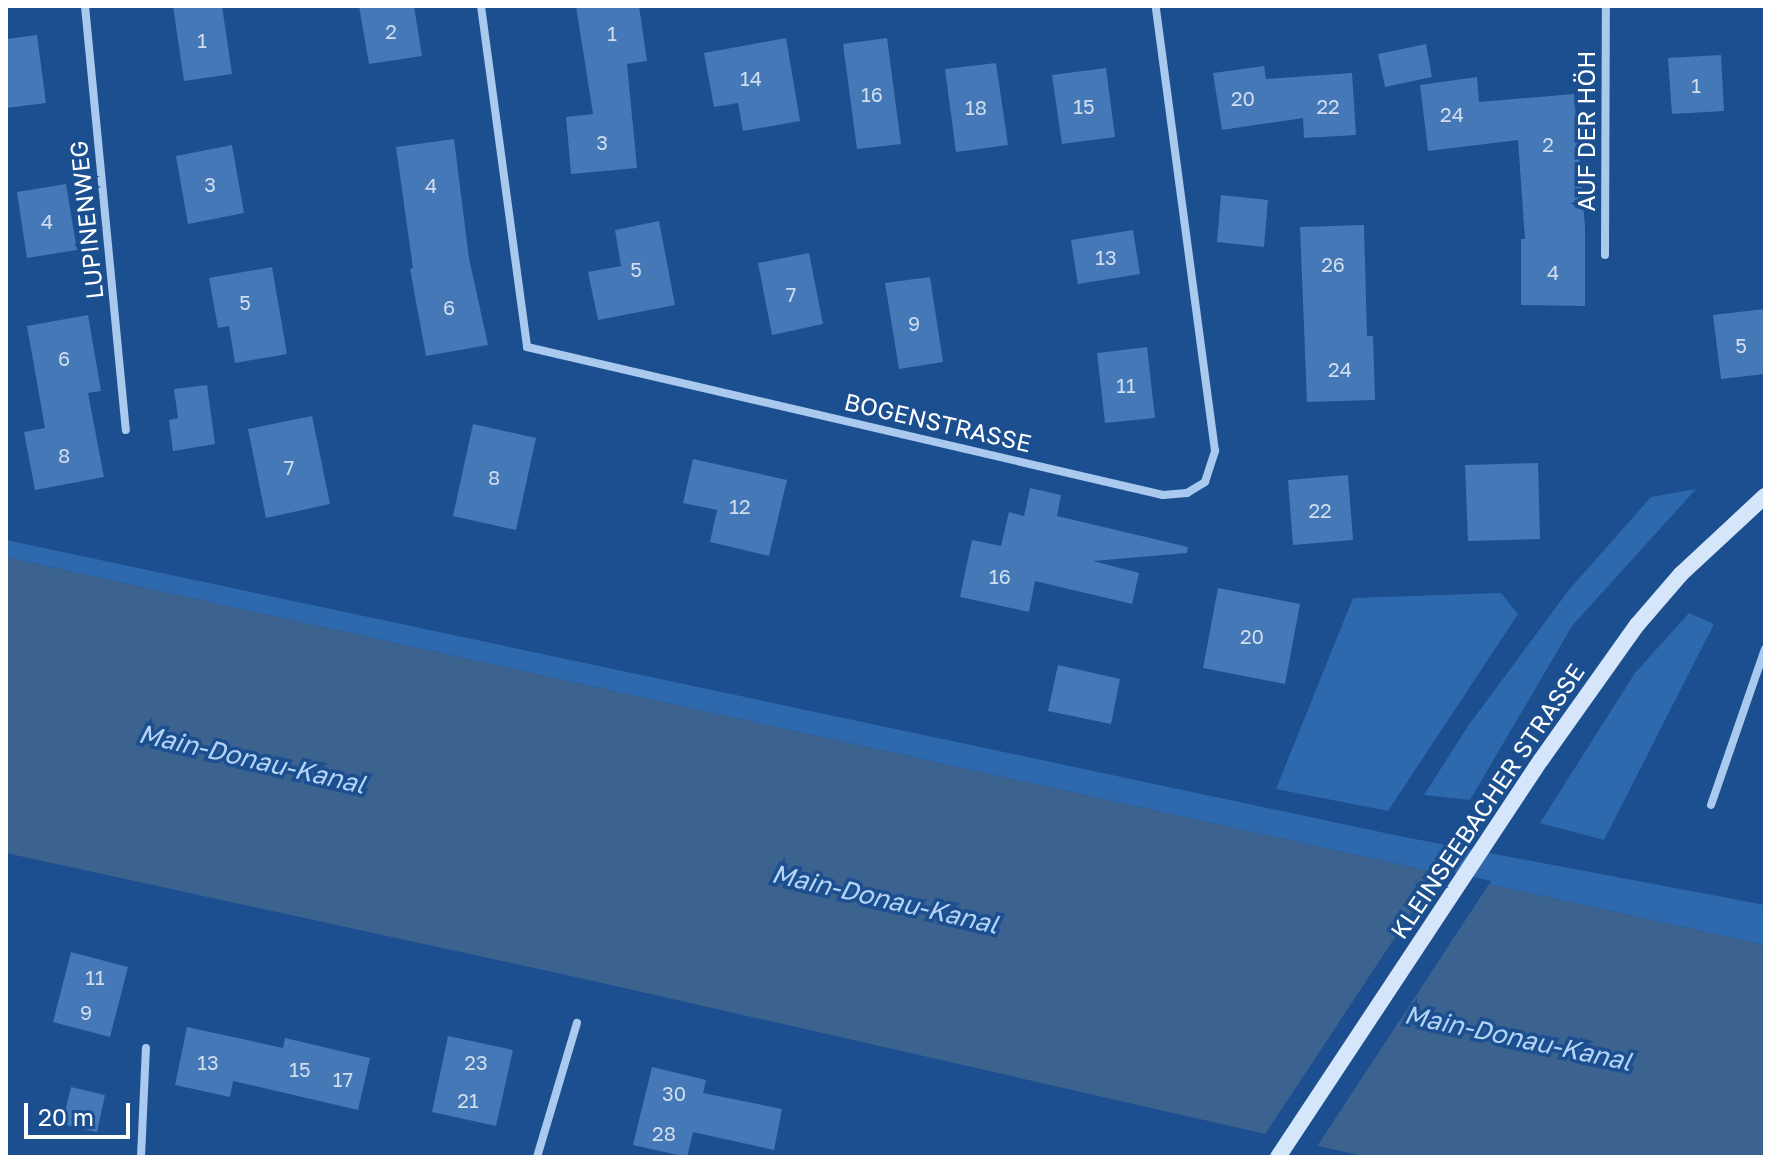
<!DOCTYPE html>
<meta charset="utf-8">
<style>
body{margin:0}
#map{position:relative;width:1771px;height:1163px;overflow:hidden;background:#1b4f8f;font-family:"Golos Text",sans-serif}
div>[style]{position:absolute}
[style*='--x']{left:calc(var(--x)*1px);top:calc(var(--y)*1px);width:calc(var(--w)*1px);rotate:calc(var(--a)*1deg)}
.green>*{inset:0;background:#2e69ad}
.water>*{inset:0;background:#3c6290}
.pier>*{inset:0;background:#1b4f8f}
.building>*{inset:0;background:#4478b7}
.street>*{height:8px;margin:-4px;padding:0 4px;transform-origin:4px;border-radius:4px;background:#a9c9ee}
.secondary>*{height:16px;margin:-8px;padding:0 8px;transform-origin:8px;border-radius:8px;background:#d6e6fa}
span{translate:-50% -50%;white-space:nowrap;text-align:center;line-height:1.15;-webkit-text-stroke:7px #1b4f8f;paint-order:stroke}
.number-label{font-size:20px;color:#d0dded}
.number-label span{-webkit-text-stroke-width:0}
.street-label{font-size:24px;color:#fff}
.water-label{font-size:26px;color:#b5d3f5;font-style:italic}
.frame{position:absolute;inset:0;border:8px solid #fff;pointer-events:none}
.scale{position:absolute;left:24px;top:1103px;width:106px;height:36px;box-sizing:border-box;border:4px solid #fff;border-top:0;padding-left:10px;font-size:24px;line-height:28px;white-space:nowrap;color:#fff;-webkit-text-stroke:6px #1b4f8f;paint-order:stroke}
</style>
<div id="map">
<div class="green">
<i style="clip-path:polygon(1696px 489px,1572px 626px,1470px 800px,1424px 795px,1468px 726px,1568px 591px,1651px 497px)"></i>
<i style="clip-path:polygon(6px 540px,1399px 836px,1765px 905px,1765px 945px,6px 557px)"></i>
<i style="clip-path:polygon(1501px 593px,1518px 614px,1388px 811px,1276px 789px,1353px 598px)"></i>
<i style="clip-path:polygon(1689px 613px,1714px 624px,1604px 840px,1540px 823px,1635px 673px)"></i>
</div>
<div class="water">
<i style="clip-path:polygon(6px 557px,1765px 945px,1765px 1157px,1367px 1157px,589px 980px,6px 853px)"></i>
</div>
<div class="pier">
<i style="clip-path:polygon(1440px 869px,1491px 881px,1314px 1151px,1262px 1139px)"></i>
</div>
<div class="building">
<i style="clip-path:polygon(173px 6px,222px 6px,232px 74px,184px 81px)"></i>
<i style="clip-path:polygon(359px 6px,414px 6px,422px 56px,369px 64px)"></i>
<i style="clip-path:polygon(576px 6px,639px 6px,647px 61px,627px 64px,637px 168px,571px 174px,566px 117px,593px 114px)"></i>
<i style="clip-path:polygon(37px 35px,46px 103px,6px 108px,6px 39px)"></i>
<i style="clip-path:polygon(786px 38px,800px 121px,743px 131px,738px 103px,714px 107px,704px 53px)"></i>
<i style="clip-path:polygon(887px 38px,901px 144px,857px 149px,843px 44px)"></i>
<i style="clip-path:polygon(1426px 44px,1432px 77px,1385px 87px,1378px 54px)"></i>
<i style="clip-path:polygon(1721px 55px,1724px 111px,1672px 114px,1668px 58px)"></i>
<i style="clip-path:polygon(996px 63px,1008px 145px,956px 152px,945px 69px)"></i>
<i style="clip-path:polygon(1264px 66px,1266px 79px,1352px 73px,1356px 135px,1304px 138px,1303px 118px,1222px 130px,1213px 73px)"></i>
<i style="clip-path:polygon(1106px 68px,1115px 137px,1062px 144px,1052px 75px)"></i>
<i style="clip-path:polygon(1477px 77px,1479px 102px,1574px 94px,1585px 227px,1585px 306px,1521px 305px,1521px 239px,1525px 239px,1518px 140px,1428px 151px,1420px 85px)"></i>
<i style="clip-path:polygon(454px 139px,469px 258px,488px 345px,426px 356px,410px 269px,413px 268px,396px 147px)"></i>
<i style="clip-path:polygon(232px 145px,244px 213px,188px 224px,176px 156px)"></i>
<i style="clip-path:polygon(66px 184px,77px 250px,27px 258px,17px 192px)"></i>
<i style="clip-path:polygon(1221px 195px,1268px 200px,1264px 247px,1217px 242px)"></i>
<i style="clip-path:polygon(659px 221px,675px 305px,598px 320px,588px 272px,621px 266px,615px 230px)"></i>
<i style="clip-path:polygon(1364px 225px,1367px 336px,1373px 336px,1375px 400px,1307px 402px,1300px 227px)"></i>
<i style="clip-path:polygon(1133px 230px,1140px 274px,1078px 284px,1071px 240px)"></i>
<i style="clip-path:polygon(809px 253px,823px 324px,772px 335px,758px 263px)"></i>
<i style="clip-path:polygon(272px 267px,287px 354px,235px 363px,229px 326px,218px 328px,209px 278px)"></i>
<i style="clip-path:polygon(930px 277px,943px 362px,899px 369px,885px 283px)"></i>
<i style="clip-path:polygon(1765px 309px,1765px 374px,1721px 379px,1713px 315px)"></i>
<i style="clip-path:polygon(88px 315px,101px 391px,88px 393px,104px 477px,35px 490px,24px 432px,45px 428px,27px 326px)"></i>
<i style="clip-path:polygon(1147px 347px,1155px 418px,1105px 423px,1097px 353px)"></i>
<i style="clip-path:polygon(207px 385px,215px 444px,173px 451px,169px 420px,178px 418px,174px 389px)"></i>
<i style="clip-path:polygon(312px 416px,330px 504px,266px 518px,248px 429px)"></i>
<i style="clip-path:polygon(473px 424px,536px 438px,516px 530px,453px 516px)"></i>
<i style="clip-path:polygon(693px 459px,787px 480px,769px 556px,710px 542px,717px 510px,683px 503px)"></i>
<i style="clip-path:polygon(1538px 463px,1540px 539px,1468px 541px,1465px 465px)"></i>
<i style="clip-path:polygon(1348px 475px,1353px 540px,1293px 545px,1288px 480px)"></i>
<i style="clip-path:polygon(1030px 488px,1061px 495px,1057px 516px,1188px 547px,1187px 553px,1093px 561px,1139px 573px,1132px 604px,1035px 581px,1029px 612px,960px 597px,972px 540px,1001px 546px,1009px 512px,1024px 516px)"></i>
<i style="clip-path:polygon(1218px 588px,1300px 604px,1285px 684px,1203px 668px)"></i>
<i style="clip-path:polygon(1058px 665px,1120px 679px,1111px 724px,1048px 711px)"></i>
<i style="clip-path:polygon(71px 952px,128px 967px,110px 1037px,53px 1022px)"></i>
<i style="clip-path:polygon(187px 1027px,283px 1048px,285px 1038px,370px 1058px,358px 1110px,233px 1081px,230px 1097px,175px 1085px)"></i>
<i style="clip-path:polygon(448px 1036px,513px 1050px,496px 1126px,432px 1112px)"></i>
<i style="clip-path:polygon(652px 1067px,706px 1080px,703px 1093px,782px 1109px,774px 1150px,693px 1132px,687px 1157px,633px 1145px)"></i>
<i style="clip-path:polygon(71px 1087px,105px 1095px,97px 1132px,62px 1124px)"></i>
</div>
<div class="street">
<i style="--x:85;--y:6;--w:426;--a:84.5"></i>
<i style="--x:481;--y:6;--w:344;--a:82.3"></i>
<i style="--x:527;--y:347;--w:653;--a:13.1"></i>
<i style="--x:1163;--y:495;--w:24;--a:-5"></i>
<i style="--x:1187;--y:493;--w:21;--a:-31"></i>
<i style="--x:1205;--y:482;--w:33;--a:-72"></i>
<i style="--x:1215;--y:451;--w:449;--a:-97.6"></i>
<i style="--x:1605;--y:255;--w:249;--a:-89.8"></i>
<i style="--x:1711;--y:805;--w:165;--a:-70.9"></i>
<i style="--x:141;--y:1157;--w:109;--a:-87.4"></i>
<i style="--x:537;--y:1157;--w:140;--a:-73.4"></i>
</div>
<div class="secondary">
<i style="--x:1278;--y:1157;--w:476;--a:-56.5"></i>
<i style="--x:1541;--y:760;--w:166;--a:-54.6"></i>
<i style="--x:1637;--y:625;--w:67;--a:-49.2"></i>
<i style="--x:1681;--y:574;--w:115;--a:-42.9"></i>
</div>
<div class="number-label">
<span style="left:391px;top:31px">2</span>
<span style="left:612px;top:33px">1</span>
<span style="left:202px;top:40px">1</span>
<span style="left:751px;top:78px">14</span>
<span style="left:1696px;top:85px">1</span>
<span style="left:872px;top:94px">16</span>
<span style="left:1243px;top:98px">20</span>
<span style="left:1084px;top:106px">15</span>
<span style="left:1328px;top:106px">22</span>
<span style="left:976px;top:107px">18</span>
<span style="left:1452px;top:114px">24</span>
<span style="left:602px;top:142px">3</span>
<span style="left:1548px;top:144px">2</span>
<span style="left:210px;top:184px">3</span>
<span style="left:431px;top:185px">4</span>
<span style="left:47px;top:221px">4</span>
<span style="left:1106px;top:257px">13</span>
<span style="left:1333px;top:264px">26</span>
<span style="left:636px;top:269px">5</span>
<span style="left:1553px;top:272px">4</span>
<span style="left:791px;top:294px">7</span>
<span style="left:245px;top:302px">5</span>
<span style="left:449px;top:307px">6</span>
<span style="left:914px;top:323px">9</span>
<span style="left:1741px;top:345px">5</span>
<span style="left:64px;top:358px">6</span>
<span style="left:1340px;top:369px">24</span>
<span style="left:1126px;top:385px">11</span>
<span style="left:64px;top:455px">8</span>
<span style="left:289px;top:467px">7</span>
<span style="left:494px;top:477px">8</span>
<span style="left:740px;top:506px">12</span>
<span style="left:1320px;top:510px">22</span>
<span style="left:1000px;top:576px">16</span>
<span style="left:1252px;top:636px">20</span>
<span style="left:95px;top:977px">11</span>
<span style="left:86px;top:1012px">9</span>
<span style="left:208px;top:1062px">13</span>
<span style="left:476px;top:1062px">23</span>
<span style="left:300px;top:1069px">15</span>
<span style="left:343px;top:1079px">17</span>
<span style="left:674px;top:1093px">30</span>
<span style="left:468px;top:1100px">21</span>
<span style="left:664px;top:1133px">28</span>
</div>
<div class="street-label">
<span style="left:1586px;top:131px;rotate:-90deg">AUF DER HÖH</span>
<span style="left:86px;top:220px;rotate:-96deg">LUPINENWEG</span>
<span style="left:938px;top:422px;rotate:13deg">BOGENSTRASSE</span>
<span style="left:1487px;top:801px;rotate:-56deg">KLEINSEEBACHER STRASSE</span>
</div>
<div class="water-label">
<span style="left:252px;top:759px;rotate:13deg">Main-Donau-Kanal</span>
<span style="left:885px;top:899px;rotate:13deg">Main-Donau-Kanal</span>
<span style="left:1518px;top:1038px;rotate:12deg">Main-Donau-Kanal</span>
</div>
<div class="frame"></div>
<div class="scale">20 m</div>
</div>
